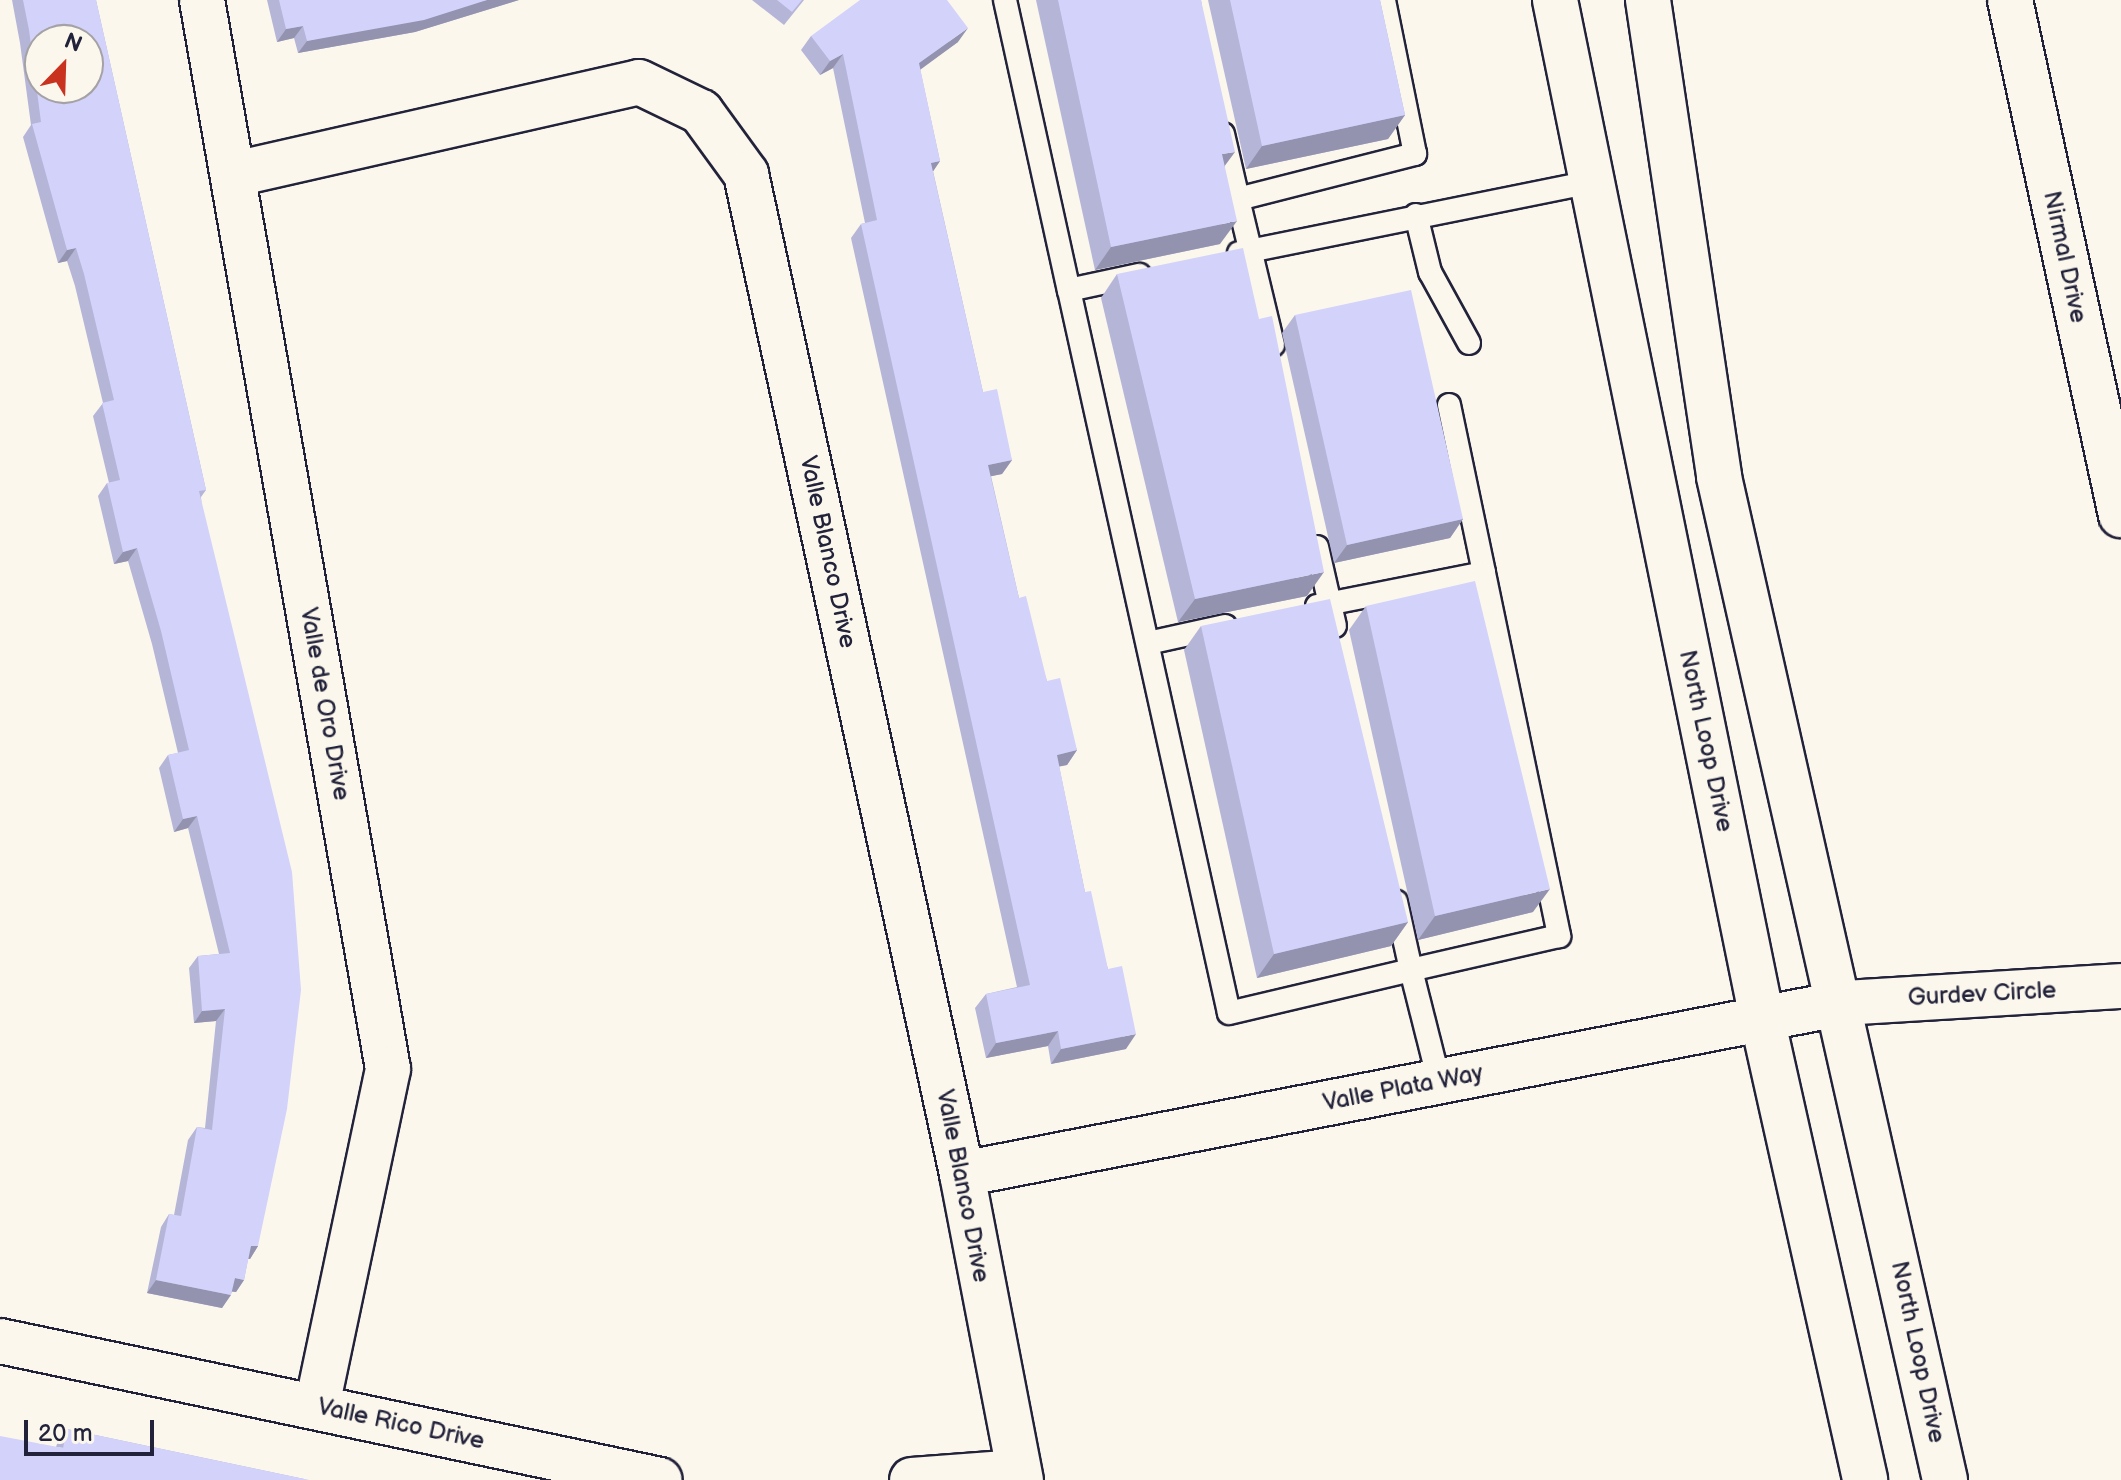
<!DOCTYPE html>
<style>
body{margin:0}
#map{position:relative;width:2121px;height:1480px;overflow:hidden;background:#fbf7ec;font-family:"Balsamiq Sans",sans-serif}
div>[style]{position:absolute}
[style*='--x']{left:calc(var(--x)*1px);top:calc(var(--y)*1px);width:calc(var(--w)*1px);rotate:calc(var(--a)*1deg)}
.roads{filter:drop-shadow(2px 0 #22223b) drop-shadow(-2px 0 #22223b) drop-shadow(0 2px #22223b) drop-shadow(0 -2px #22223b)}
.lane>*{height:22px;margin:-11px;padding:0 11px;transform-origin:11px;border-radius:11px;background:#fbf7ec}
.street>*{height:44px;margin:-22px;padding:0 22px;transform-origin:22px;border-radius:22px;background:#fbf7ec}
.secondary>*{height:44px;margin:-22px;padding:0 22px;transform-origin:22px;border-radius:22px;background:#fbf7ec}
.wall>*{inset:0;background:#b5b5d8}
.shaded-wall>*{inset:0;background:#9393b0}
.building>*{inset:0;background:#d2d2fb}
span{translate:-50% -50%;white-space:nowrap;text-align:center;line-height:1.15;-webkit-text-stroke:7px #fbf7ec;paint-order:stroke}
.street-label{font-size:24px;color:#22223b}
.north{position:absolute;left:24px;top:24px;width:80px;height:80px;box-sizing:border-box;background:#fbf7ec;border:2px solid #a4a2a5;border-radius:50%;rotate:23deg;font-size:22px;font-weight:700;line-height:32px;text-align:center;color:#22223b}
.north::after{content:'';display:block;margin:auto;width:28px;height:36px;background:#c8321e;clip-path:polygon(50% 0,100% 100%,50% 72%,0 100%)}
.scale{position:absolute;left:24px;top:1420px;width:130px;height:36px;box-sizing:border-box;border:4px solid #22223b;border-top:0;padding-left:10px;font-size:24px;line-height:28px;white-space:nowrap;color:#22223b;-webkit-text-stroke:6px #fbf7ec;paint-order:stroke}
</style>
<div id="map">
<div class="roads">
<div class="lane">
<i style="--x:1005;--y:0;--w:297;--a:77.6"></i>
<i style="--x:1069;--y:290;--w:72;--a:-12.1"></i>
<i style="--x:1223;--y:134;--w:67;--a:77"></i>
<i style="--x:1238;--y:199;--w:183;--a:-14.3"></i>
<i style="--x:1415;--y:154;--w:157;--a:-101.4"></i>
<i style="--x:1238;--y:199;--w:150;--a:76.5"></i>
<i style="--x:1416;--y:215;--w:59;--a:76.2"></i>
<i style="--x:1430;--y:272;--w:81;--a:61.2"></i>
<i style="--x:1239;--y:253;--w:359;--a:-11.4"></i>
<i style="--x:1069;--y:290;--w:740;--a:77.52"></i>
<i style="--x:1229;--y:1013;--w:187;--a:-13.3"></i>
<i style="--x:1411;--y:970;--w:70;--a:-102.4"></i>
<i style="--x:1449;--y:405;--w:172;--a:78.2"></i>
<i style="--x:1317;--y:547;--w:81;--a:77.2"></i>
<i style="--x:1317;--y:606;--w:170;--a:-11.2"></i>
<i style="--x:1484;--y:573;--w:371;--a:78.3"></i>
<i style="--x:1559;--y:936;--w:152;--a:167.1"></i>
<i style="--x:1411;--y:970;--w:114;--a:75.8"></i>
<i style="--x:1148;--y:643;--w:79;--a:-12.4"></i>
</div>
<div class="street">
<i style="--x:202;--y:0;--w:1085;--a:80.13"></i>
<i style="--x:388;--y:1069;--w:344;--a:101.9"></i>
<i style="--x:2010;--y:0;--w:527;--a:77.84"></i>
<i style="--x:235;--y:174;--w:414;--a:-12.8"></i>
<i style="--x:639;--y:82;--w:69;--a:25.8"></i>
<i style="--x:701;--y:112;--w:77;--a:54"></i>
<i style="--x:746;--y:174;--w:1023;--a:77.81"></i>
<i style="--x:962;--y:1174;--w:312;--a:79.1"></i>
<i style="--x:962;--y:1174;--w:897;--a:-10.98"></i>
<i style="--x:1843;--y:1003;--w:279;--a:-3.5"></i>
<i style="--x:0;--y:1341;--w:674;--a:11.89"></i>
<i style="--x:912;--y:1480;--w:107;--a:-4.3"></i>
</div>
<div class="secondary">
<i style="--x:1555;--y:0;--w:1039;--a:78.51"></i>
<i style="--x:1762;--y:1018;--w:473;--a:77.4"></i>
<i style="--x:1648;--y:0;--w:482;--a:81.5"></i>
<i style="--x:1719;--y:477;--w:1028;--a:77.3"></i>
</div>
</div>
<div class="wall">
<i style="clip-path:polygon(12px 0,96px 0,206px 490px,201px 497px,258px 1246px,250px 1259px,248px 1259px,244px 1280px,236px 1292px,232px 1292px,222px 1308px,147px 1293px,161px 1227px,169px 1214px,174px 1215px,188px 1140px,197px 1127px,205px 1128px,216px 1021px,194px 1023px,189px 968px,198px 956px,219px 954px,188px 828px,174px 832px,159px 768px,168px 755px,178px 753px,152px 644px,128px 561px,114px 564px,98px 496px,107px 483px,109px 483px,93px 416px,103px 403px,75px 286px,67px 261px,58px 263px,23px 137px,31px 125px,20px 43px)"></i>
<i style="clip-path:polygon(267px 0,519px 0,415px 32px,298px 53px,294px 38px,277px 42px)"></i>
<i style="clip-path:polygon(752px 0,804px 0,784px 25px)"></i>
<i style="clip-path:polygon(1036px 0,1201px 0,1225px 166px,1220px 244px,1095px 270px)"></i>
<i style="clip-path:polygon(1208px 0,1380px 0,1405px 115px,1388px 139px,1246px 169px)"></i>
<i style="clip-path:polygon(811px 36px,958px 42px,920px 69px,940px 161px,933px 171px,983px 392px,1012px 460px,1002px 474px,991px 476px,1019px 598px,1047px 681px,1077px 750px,1067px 765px,1059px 766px,1085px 892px,1108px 969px,1126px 1049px,1051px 1064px,1048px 1046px,986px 1058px,975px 1008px,986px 994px,1017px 987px,851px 238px,861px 224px,865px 223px,833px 68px,820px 75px,801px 50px)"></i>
<i style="clip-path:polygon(1117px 274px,1307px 596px,1178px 622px,1101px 298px)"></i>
<i style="clip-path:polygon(1295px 315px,1463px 519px,1450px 538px,1334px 563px,1282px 333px)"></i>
<i style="clip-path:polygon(1366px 606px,1533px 912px,1418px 940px,1349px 630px)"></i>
<i style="clip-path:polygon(1201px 626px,1408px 922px,1391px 946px,1257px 978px,1184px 650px)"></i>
<i style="clip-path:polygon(67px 1429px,309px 1480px,56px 1447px,57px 1444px)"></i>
</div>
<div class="shaded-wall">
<i style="clip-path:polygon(487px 0,519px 0,415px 32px,298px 53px,307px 41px)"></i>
<i style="clip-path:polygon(303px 26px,294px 38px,277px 42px,286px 29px)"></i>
<i style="clip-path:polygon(968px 28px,958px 42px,909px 78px,919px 63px)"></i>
<i style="clip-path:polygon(843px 54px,833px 68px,820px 75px,830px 61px)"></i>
<i style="clip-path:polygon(1405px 115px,1388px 139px,1246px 169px,1262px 146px)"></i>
<i style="clip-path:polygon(1235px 152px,1218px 175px,1222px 154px)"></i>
<i style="clip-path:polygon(940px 161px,930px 176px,931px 163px)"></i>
<i style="clip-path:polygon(1237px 221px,1220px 244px,1095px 270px,1111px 247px)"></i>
<i style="clip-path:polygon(76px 248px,67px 261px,58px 263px,67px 250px)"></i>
<i style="clip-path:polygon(1012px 460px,1002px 474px,978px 479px,988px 465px)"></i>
<i style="clip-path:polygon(1463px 519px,1450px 538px,1334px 563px,1347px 545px)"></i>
<i style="clip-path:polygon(137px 548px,128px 561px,114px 564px,123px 552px)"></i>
<i style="clip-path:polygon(1324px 572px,1307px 596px,1178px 622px,1195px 599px)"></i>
<i style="clip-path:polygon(1077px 750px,1067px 765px,1047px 769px,1057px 755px)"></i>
<i style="clip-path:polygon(197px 816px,188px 828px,174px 832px,183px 819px)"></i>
<i style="clip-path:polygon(1550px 889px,1533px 912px,1418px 940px,1435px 916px)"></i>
<i style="clip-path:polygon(1408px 922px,1391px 946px,1257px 978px,1274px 954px)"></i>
<i style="clip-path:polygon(225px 1009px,216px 1021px,194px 1023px,202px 1011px)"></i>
<i style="clip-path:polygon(1058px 1031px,1048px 1046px,986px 1058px,996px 1043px)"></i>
<i style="clip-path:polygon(1136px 1034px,1126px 1049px,1051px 1064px,1061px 1049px)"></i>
<i style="clip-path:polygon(251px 1246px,258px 1246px,250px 1259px,242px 1258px)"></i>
<i style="clip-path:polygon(235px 1278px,244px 1280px,236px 1292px,226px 1290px)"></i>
<i style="clip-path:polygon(156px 1280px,231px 1295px,222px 1308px,147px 1293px)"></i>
</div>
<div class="building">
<i style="clip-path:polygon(evenodd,23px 0,96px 0,206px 490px,199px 491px,292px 872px,301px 990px,287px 1109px,258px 1246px,251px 1246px,244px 1280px,235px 1278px,231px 1295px,156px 1280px,169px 1214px,181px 1216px,197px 1127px,212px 1130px,225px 1009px,202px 1011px,198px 956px,230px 953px,197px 816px,183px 819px,168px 755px,189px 750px,161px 631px,137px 548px,123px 552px,107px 483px,120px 480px,102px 403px,114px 400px,84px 274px,76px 248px,67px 250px,32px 124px,41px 122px,29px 30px,23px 0,40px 40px,88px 40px,88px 88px,40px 88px,40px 40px)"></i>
<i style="clip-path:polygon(279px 0,487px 0,424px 20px,307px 41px,303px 26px,286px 29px)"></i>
<i style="clip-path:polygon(777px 0,802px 0,792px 12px)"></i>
<i style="clip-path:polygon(860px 0,947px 0,968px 28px,919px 63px,940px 161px,931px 163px,983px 392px,997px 389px,1012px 460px,988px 465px,1019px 598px,1026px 596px,1047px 681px,1060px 678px,1077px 750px,1057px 755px,1085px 892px,1091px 891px,1108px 969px,1122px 966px,1136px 1034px,1061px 1049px,1058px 1031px,996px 1043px,986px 994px,1030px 985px,861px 224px,877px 220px,843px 54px,830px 61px,811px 36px)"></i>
<i style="clip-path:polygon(1058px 0,1201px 0,1235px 152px,1222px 154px,1237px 221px,1111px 247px)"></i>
<i style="clip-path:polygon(1230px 0,1380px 0,1405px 115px,1262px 146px)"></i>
<i style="clip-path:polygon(1243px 248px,1259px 319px,1272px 316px,1324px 572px,1195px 599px,1117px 274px)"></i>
<i style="clip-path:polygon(1411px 290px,1463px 519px,1347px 545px,1295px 315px)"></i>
<i style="clip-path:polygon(1475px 581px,1550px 889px,1435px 916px,1366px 606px)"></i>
<i style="clip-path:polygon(1330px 599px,1408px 922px,1274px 954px,1201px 626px)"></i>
<i style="clip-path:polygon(67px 1429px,309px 1480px,0 1480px,0 1436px,63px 1448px)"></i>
</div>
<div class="street-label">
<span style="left:2065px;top:257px;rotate:78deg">Nirmal Drive</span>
<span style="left:828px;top:552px;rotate:78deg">Valle Blanco Drive</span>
<span style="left:325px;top:704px;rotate:80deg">Valle de Oro Drive</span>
<span style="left:1706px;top:741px;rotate:78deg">North Loop Drive</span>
<span style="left:1982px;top:994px;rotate:-3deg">Gurdev Circle</span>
<span style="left:1403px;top:1088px;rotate:-11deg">Valle Plata Way</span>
<span style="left:963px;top:1186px;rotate:79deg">Valle Blanco Drive</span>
<span style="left:1918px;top:1352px;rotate:78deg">North Loop Drive</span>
<span style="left:401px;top:1424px;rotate:12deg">Valle Rico Drive</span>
</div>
<div class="north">N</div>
<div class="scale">20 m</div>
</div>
